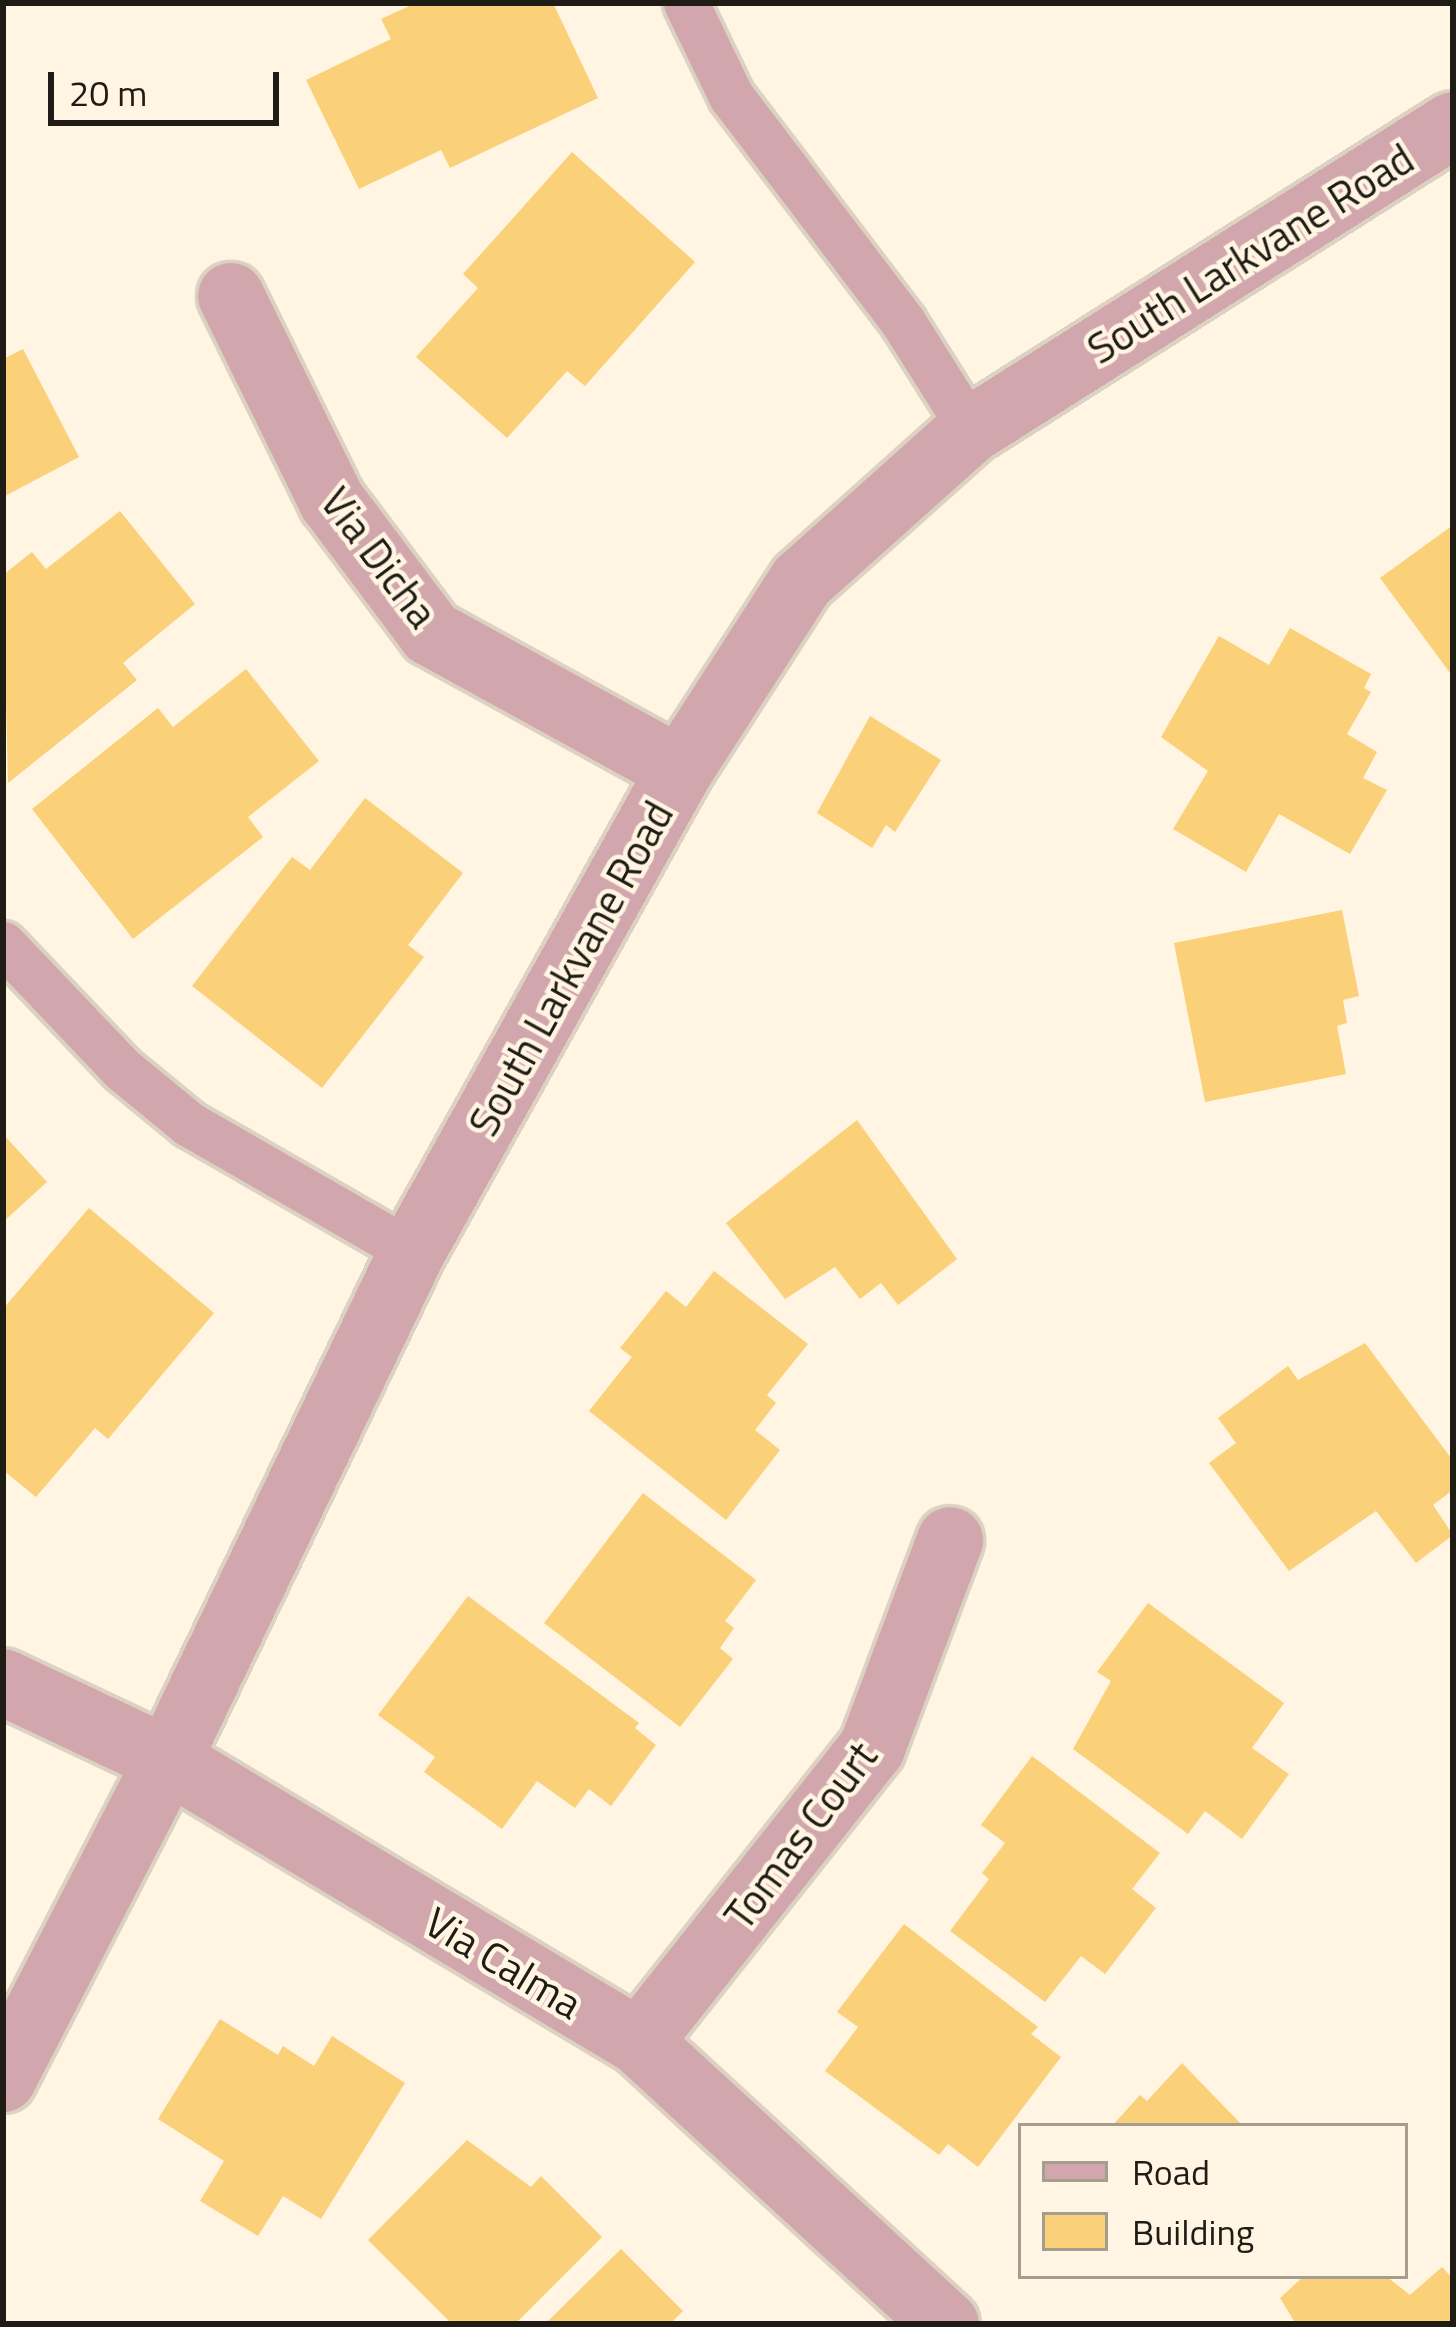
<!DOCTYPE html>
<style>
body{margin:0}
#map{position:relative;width:1456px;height:2327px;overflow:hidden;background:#fff5e2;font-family:"Titillium Web",sans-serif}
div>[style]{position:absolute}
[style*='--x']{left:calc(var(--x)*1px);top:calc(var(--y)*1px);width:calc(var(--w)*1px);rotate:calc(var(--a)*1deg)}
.building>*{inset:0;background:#fad079}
.roads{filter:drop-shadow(3px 0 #dbd2c1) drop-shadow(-3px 0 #dbd2c1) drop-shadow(0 3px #dbd2c1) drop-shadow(0 -3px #dbd2c1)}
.lane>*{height:45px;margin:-22.5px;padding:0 22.5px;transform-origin:22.5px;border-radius:22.5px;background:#d1a6ad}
.street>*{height:66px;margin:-33px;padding:0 33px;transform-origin:33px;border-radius:33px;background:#d1a6ad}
span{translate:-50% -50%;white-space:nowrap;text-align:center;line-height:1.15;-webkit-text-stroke:9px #fff5e2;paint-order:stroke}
.street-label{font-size:42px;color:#1f1c15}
.frame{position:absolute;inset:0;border:6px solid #1f1c15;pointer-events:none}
.legend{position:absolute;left:1018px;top:2123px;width:390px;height:156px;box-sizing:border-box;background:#fff5e2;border:3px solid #a59e90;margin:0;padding:15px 21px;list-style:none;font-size:36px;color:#1f1c15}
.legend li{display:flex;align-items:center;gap:24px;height:60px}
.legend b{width:60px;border:3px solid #a59e90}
.scale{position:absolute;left:48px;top:72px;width:231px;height:54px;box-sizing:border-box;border:6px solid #1f1c15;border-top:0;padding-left:15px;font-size:36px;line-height:42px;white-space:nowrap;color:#1f1c15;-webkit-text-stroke:9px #fff5e2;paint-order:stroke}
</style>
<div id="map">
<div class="building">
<i style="clip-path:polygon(416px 3px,553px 3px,598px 98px,450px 168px,441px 150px,359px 189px,306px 80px,391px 39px,381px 19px)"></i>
<i style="clip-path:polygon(572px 152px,695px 262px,585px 386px,567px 371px,507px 438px,416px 357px,478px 288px,463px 274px)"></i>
<i style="clip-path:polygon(23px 349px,79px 457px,3px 497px,3px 359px)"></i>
<i style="clip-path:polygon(120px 511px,195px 604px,123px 663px,137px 680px,8px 783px,3px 575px,32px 552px,46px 569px)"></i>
<i style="clip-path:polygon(1453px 525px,1453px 677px,1380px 578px)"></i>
<i style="clip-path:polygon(1290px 628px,1371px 674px,1364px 688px,1371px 692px,1347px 734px,1377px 752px,1363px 778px,1387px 790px,1350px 854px,1279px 814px,1246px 872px,1173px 829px,1208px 771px,1161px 737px,1219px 636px,1269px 665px)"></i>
<i style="clip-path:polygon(246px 669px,319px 761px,248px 817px,263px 837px,133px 939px,32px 809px,158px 708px,173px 727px)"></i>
<i style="clip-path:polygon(870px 716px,941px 760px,895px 832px,886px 825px,872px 848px,817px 813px)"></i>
<i style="clip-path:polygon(365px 798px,463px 873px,408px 945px,424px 957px,322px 1088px,192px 986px,292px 857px,310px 870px)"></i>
<i style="clip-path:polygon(1342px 910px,1359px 996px,1343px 1000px,1347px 1023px,1337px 1026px,1346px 1074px,1205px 1102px,1174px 943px)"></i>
<i style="clip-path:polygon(857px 1120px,957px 1259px,898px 1305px,881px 1283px,860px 1299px,835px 1267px,785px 1299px,726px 1223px)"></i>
<i style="clip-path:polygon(3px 1134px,47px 1182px,3px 1222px)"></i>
<i style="clip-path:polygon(89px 1208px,214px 1313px,108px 1439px,95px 1428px,36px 1497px,3px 1470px,3px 1309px)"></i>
<i style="clip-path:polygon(714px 1271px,808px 1344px,767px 1395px,776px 1403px,755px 1430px,780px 1450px,726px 1520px,589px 1411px,632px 1357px,620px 1348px,666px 1291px,686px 1307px)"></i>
<i style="clip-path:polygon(1365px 1343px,1451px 1458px,1453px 1490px,1433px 1505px,1453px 1535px,1416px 1563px,1376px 1511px,1289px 1571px,1209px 1463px,1236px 1443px,1218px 1418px,1288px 1366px,1298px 1380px)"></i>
<i style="clip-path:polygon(643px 1493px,756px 1580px,725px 1621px,734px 1628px,720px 1648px,733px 1659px,680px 1727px,544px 1623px)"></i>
<i style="clip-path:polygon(468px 1596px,639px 1723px,635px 1728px,656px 1745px,611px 1806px,589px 1789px,575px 1808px,537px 1781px,502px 1829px,424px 1772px,435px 1757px,378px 1715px)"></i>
<i style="clip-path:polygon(1148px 1603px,1284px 1703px,1252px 1748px,1289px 1774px,1242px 1839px,1205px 1811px,1188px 1834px,1073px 1749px,1111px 1681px,1097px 1672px)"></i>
<i style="clip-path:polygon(1032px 1756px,1160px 1853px,1132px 1889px,1156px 1908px,1105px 1974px,1081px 1956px,1045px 2002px,950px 1931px,989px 1879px,982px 1873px,1005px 1843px,981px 1825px)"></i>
<i style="clip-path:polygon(904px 1924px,1038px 2027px,1031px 2034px,1061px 2057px,978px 2167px,948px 2144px,939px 2155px,825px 2071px,858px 2027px,837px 2012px)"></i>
<i style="clip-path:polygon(220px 2019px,278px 2055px,283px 2046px,314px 2066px,332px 2036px,405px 2083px,321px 2219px,283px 2196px,258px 2236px,200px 2201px,224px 2161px,158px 2119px)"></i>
<i style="clip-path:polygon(1182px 2063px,1243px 2126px,1112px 2126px,1140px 2095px,1147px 2101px)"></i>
<i style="clip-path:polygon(467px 2140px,531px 2187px,541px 2176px,602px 2237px,515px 2324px,452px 2324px,368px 2240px)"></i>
<i style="clip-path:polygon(621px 2249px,683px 2311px,670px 2324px,545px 2324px)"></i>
<i style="clip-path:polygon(1442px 2267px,1453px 2279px,1453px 2324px,1296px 2324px,1280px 2298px,1304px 2276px,1386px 2276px,1410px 2295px)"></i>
</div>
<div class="roads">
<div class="lane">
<i style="--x:686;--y:3;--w:103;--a:64.2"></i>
<i style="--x:731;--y:96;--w:284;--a:52.7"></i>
<i style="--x:903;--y:322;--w:128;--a:57.8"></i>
<i style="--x:3;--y:944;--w:173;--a:46.4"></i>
<i style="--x:122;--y:1069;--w:87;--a:39.4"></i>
<i style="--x:189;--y:1124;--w:257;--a:29.9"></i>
</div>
<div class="street">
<i style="--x:231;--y:296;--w:229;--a:63.8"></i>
<i style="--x:332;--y:501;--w:165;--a:53.1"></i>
<i style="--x:431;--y:633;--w:284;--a:28.8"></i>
<i style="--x:3;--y:1682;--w:183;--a:25.3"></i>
<i style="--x:168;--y:1760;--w:549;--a:30.91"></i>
<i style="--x:639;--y:2042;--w:417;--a:42.6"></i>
<i style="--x:639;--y:2042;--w:375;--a:-51.6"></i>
<i style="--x:872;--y:1748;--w:222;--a:-69.4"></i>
<i style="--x:3;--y:2079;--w:359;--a:-62.7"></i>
<i style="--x:168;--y:1760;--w:564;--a:-64.34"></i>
<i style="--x:412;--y:1252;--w:551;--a:-60.93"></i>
<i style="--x:680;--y:770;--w:225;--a:-57.2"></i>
<i style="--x:802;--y:581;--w:227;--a:-41.8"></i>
<i style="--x:971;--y:430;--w:570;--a:-32.32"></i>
</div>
</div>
<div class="street-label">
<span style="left:1250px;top:253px;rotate:-32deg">South Larkvane Road</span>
<span style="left:380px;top:557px;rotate:53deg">Via Dicha</span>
<span style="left:570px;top:968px;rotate:-61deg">South Larkvane Road</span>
<span style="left:800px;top:1835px;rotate:-53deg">Tomas Court</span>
<span style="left:504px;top:1962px;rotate:31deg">Via Calma</span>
</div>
<div class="frame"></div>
<ul class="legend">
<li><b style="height:15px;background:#d1a6ad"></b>Road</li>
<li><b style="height:33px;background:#fad079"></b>Building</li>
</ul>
<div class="scale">20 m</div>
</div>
